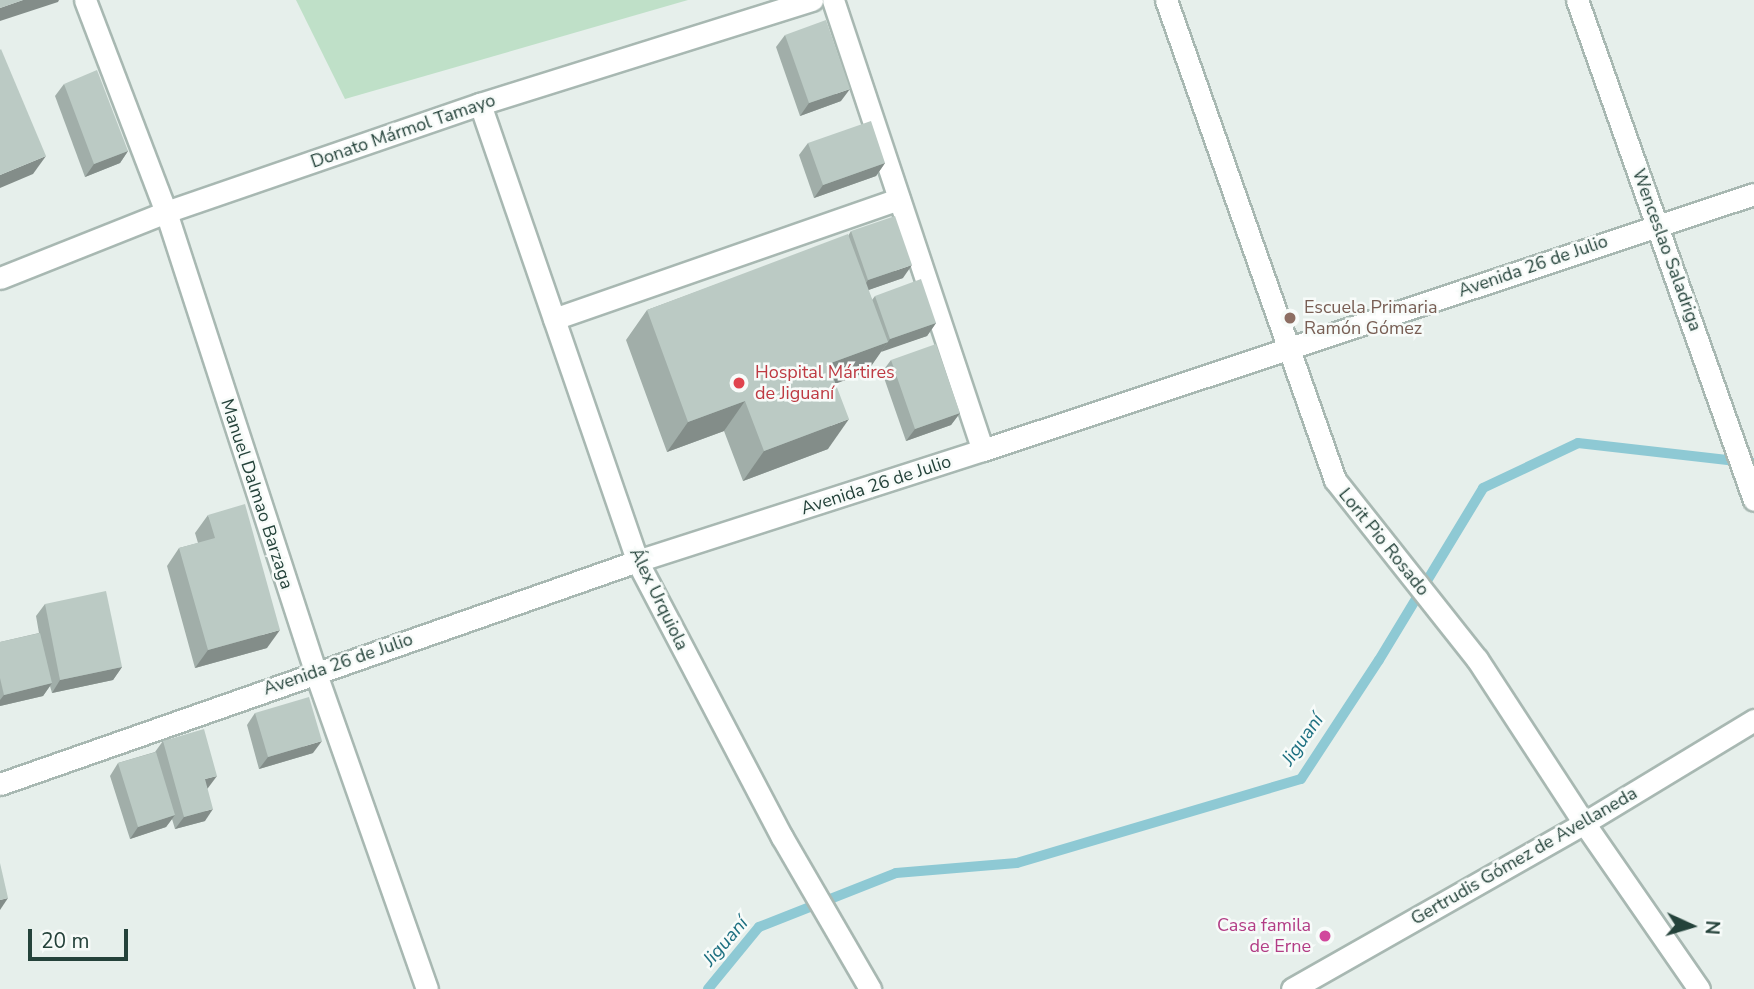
<!DOCTYPE html>
<meta charset="utf-8">
<style>
body{margin:0}
#map{position:relative;width:1754px;height:989px;overflow:hidden;background:#e6efeb;font-family:"Nunito Sans",sans-serif}
div>[style]{position:absolute}
[style*='--x']{left:calc(var(--x)*1px);top:calc(var(--y)*1px);width:calc(var(--w)*1px);rotate:calc(var(--a)*1deg)}
.green>*{inset:0;background:#bfe0c8}
.stream>*{height:10px;margin:-5px;padding:0 5px;transform-origin:5px;border-radius:5px;background:#8ec9d4}
.roads{filter:drop-shadow(2px 0 #a8b8b2) drop-shadow(-2px 0 #a8b8b2) drop-shadow(0 2px #a8b8b2) drop-shadow(0 -2px #a8b8b2)}
.street>*{height:21px;margin:-10.5px;padding:0 10.5px;transform-origin:10.5px;border-radius:10.5px;background:#fff}
.secondary>*{height:21px;margin:-10.5px;padding:0 10.5px;transform-origin:10.5px;border-radius:10.5px;background:#fff}
.wall>*{inset:0;background:#a1aea9}
.shaded-wall>*{inset:0;background:#838d89}
.building>*{inset:0;background:#bbcac4}
.dots>*{width:19px;height:19px;translate:-50% -50%;box-sizing:border-box;border:4px solid #f7fbf9;border-radius:50%}
span{translate:-50% -50%;white-space:nowrap;text-align:center;line-height:1.15;-webkit-text-stroke:5px #f7fbf9;paint-order:stroke}
.street-label{font-size:18px;color:#24423a}
.education-label{font-size:18px;color:#785e54}
.left{translate:0 -50%;text-align:left}
.health-label{font-size:18px;color:#be3a42}
.hotel-label{font-size:18px;color:#b23c85}
.right{translate:-100% -50%;text-align:right}
.water-label{font-size:19px;color:#1c6f80;font-style:italic}
.north{position:absolute;left:1656px;top:891px;width:70px;height:70px;-webkit-text-stroke:5px #f7fbf9;paint-order:stroke;rotate:94deg;font-size:19px;font-weight:700;line-height:28px;text-align:center;color:#24423a}
.north::after{content:'';display:block;margin:auto;width:24px;height:32px;background:#24423a;clip-path:polygon(50% 0,100% 100%,50% 72%,0 100%)}
.scale{position:absolute;left:28px;top:929px;width:100px;height:32px;box-sizing:border-box;border:4px solid #24423a;border-top:0;padding-left:9px;font-size:21px;line-height:24px;white-space:nowrap;color:#24423a;-webkit-text-stroke:5px #f7fbf9;paint-order:stroke}
</style>
<div id="map">
<div class="green">
<i style="clip-path:polygon(296px 0,688px 0,345px 99px)"></i>
</div>
<div class="stream">
<i style="--x:708;--y:989;--w:80;--a:-50.6"></i>
<i style="--x:759;--y:927;--w:147;--a:-21.5"></i>
<i style="--x:896;--y:873;--w:121;--a:-4.7"></i>
<i style="--x:1017;--y:863;--w:296;--a:-16.5"></i>
<i style="--x:1301;--y:779;--w:142;--a:-56.8"></i>
<i style="--x:1379;--y:660;--w:201;--a:-58.8"></i>
<i style="--x:1483;--y:488;--w:105;--a:-25.3"></i>
<i style="--x:1578;--y:443;--w:177;--a:6.5"></i>
</div>
<div class="roads">
<div class="street">
<i style="--x:85;--y:0;--w:227;--a:69.1"></i>
<i style="--x:166;--y:212;--w:483;--a:72"></i>
<i style="--x:315;--y:671;--w:337;--a:70.6"></i>
<i style="--x:833;--y:0;--w:474;--a:71.6"></i>
<i style="--x:1166;--y:0;--w:509;--a:70.6"></i>
<i style="--x:1335;--y:480;--w:228;--a:51.6"></i>
<i style="--x:1477;--y:659;--w:196;--a:56.9"></i>
<i style="--x:1584;--y:823;--w:202;--a:55.3"></i>
<i style="--x:1577;--y:0;--w:530;--a:70.51"></i>
<i style="--x:480;--y:104;--w:483;--a:71"></i>
<i style="--x:637;--y:561;--w:312;--a:62.3"></i>
<i style="--x:782;--y:837;--w:176;--a:59.9"></i>
<i style="--x:554;--y:319;--w:365;--a:-19.2"></i>
<i style="--x:1292;--y:989;--w:336;--a:-29.6"></i>
<i style="--x:1584;--y:823;--w:199;--a:-31.2"></i>
</div>
<div class="secondary">
<i style="--x:0;--y:278;--w:179;--a:-21.7"></i>
<i style="--x:166;--y:212;--w:332;--a:-19"></i>
<i style="--x:480;--y:104;--w:348;--a:-17.4"></i>
<i style="--x:0;--y:784;--w:675;--a:-19.29"></i>
<i style="--x:637;--y:561;--w:363;--a:-17.8"></i>
<i style="--x:983;--y:450;--w:812;--a:-18.37"></i>
</div>
</div>
<div class="wall">
<i style="clip-path:polygon(785px 35px,841px 101px,800px 116px,776px 47px)"></i>
<i style="clip-path:polygon(64px 84px,128px 151px,120px 163px,85px 177px,55px 96px)"></i>
<i style="clip-path:polygon(808px 143px,885px 163px,876px 176px,814px 198px,799px 155px)"></i>
<i style="clip-path:polygon(851px 231px,903px 278px,868px 290px,872px 300px,875px 296px,936px 323px,927px 336px,881px 351px,867px 372px,836px 383px,828px 449px,743px 481px,724px 431px,667px 452px,626px 340px,647px 310px,848px 236px)"></i>
<i style="clip-path:polygon(891px 360px,960px 413px,951px 425px,906px 441px,882px 372px)"></i>
<i style="clip-path:polygon(208px 515px,267px 648px,195px 668px,167px 566px,179px 548px,198px 543px,195px 533px)"></i>
<i style="clip-path:polygon(45px 604px,122px 667px,113px 680px,52px 693px,50px 686px,43px 696px,0 706px,0 642px,39px 633px,36px 616px)"></i>
<i style="clip-path:polygon(255px 713px,313px 753px,259px 769px,247px 725px)"></i>
<i style="clip-path:polygon(163px 741px,208px 788px,207px 789px,205px 821px,175px 829px,172px 819px,166px 827px,130px 839px,110px 776px,118px 763px,155px 752px)"></i>
</div>
<div class="shaded-wall">
<i style="clip-path:polygon(23px 0,59px 0,58px 2px,0 21px,0 8px)"></i>
<i style="clip-path:polygon(850px 89px,841px 101px,800px 116px,809px 103px)"></i>
<i style="clip-path:polygon(128px 151px,120px 163px,85px 177px,94px 164px)"></i>
<i style="clip-path:polygon(46px 156px,33px 174px,0 188px,0 175px)"></i>
<i style="clip-path:polygon(885px 163px,876px 176px,814px 198px,823px 185px)"></i>
<i style="clip-path:polygon(912px 265px,903px 278px,860px 293px,868px 280px)"></i>
<i style="clip-path:polygon(936px 323px,927px 336px,881px 352px,890px 339px)"></i>
<i style="clip-path:polygon(888px 342px,867px 372px,808px 394px,828px 364px)"></i>
<i style="clip-path:polygon(745px 401px,724px 431px,667px 452px,688px 422px)"></i>
<i style="clip-path:polygon(960px 413px,951px 425px,906px 441px,915px 429px)"></i>
<i style="clip-path:polygon(849px 419px,828px 449px,743px 481px,764px 451px)"></i>
<i style="clip-path:polygon(280px 630px,267px 648px,195px 668px,208px 650px)"></i>
<i style="clip-path:polygon(122px 667px,113px 680px,52px 693px,60px 680px)"></i>
<i style="clip-path:polygon(52px 683px,43px 696px,0 706px,0 700px,4px 695px)"></i>
<i style="clip-path:polygon(322px 741px,313px 753px,259px 769px,268px 757px)"></i>
<i style="clip-path:polygon(217px 776px,208px 788px,196px 792px,205px 779px)"></i>
<i style="clip-path:polygon(213px 809px,205px 821px,175px 829px,184px 817px)"></i>
<i style="clip-path:polygon(175px 815px,166px 827px,130px 839px,138px 827px)"></i>
<i style="clip-path:polygon(8px 898px,0 910px,0 900px)"></i>
</div>
<div class="building">
<i style="clip-path:polygon(0 0,23px 0,0 8px)"></i>
<i style="clip-path:polygon(826px 20px,850px 89px,809px 103px,785px 35px)"></i>
<i style="clip-path:polygon(1px 49px,46px 156px,0 175px,0 50px)"></i>
<i style="clip-path:polygon(97px 70px,128px 151px,94px 164px,64px 84px)"></i>
<i style="clip-path:polygon(871px 121px,885px 163px,823px 185px,808px 143px)"></i>
<i style="clip-path:polygon(895px 216px,912px 265px,868px 280px,851px 231px)"></i>
<i style="clip-path:polygon(848px 234px,888px 342px,828px 364px,849px 419px,764px 451px,745px 401px,688px 422px,647px 310px)"></i>
<i style="clip-path:polygon(921px 279px,936px 323px,890px 339px,875px 296px)"></i>
<i style="clip-path:polygon(936px 344px,960px 413px,915px 429px,891px 360px)"></i>
<i style="clip-path:polygon(245px 504px,280px 630px,208px 650px,179px 548px,215px 538px,208px 515px)"></i>
<i style="clip-path:polygon(106px 591px,122px 667px,60px 680px,45px 604px)"></i>
<i style="clip-path:polygon(40px 633px,52px 683px,4px 695px,0 678px,0 642px)"></i>
<i style="clip-path:polygon(309px 697px,322px 741px,268px 757px,255px 713px)"></i>
<i style="clip-path:polygon(204px 729px,217px 776px,205px 779px,213px 809px,184px 817px,163px 741px)"></i>
<i style="clip-path:polygon(156px 752px,175px 815px,138px 827px,118px 763px)"></i>
<i style="clip-path:polygon(0 863px,8px 898px,0 900px)"></i>
</div>
<div class="dots">
<i style="left:1290px;top:318px;background:#8d6e63"></i>
<i style="left:739px;top:383px;background:#e0444e"></i>
<i style="left:1325px;top:936px;background:#d1479c"></i>
</div>
<div class="street-label">
<span style="left:403px;top:131px;rotate:-19deg">Donato Mármol Tamayo</span>
<span style="left:1667px;top:250px;rotate:70deg">Wenceslao Saladriga</span>
<span style="left:1533px;top:266px;rotate:-19deg">Avenida 26 de Julio</span>
<span style="left:876px;top:485px;rotate:-18deg">Avenida 26 de Julio</span>
<span style="left:257px;top:494px;rotate:72deg">Manuel Dalmao Barzaga</span>
<span style="left:1384px;top:542px;rotate:51deg">Lorit Pio Rosado</span>
<span style="left:659px;top:599px;rotate:64deg">Álex Urquiola</span>
<span style="left:338px;top:664px;rotate:-19deg">Avenida 26 de Julio</span>
<span style="left:1524px;top:856px;rotate:-30deg">Gertrudis Gómez de Avellaneda</span>
</div>
<div class="education-label">
<span class="left" style="left:1304px;top:318px">Escuela Primaria<br>Ramón Gómez</span>
</div>
<div class="health-label">
<span class="left" style="left:755px;top:383px">Hospital Mártires<br>de Jiguaní</span>
</div>
<div class="hotel-label">
<span class="right" style="left:1311px;top:936px">Casa famila<br>de Erne</span>
</div>
<div class="water-label">
<span style="left:1303px;top:740px;rotate:-55deg">Jiguaní</span>
<span style="left:726px;top:942px;rotate:-49deg">Jiguaní</span>
</div>
<div class="north">N</div>
<div class="scale">20 m</div>
</div>
